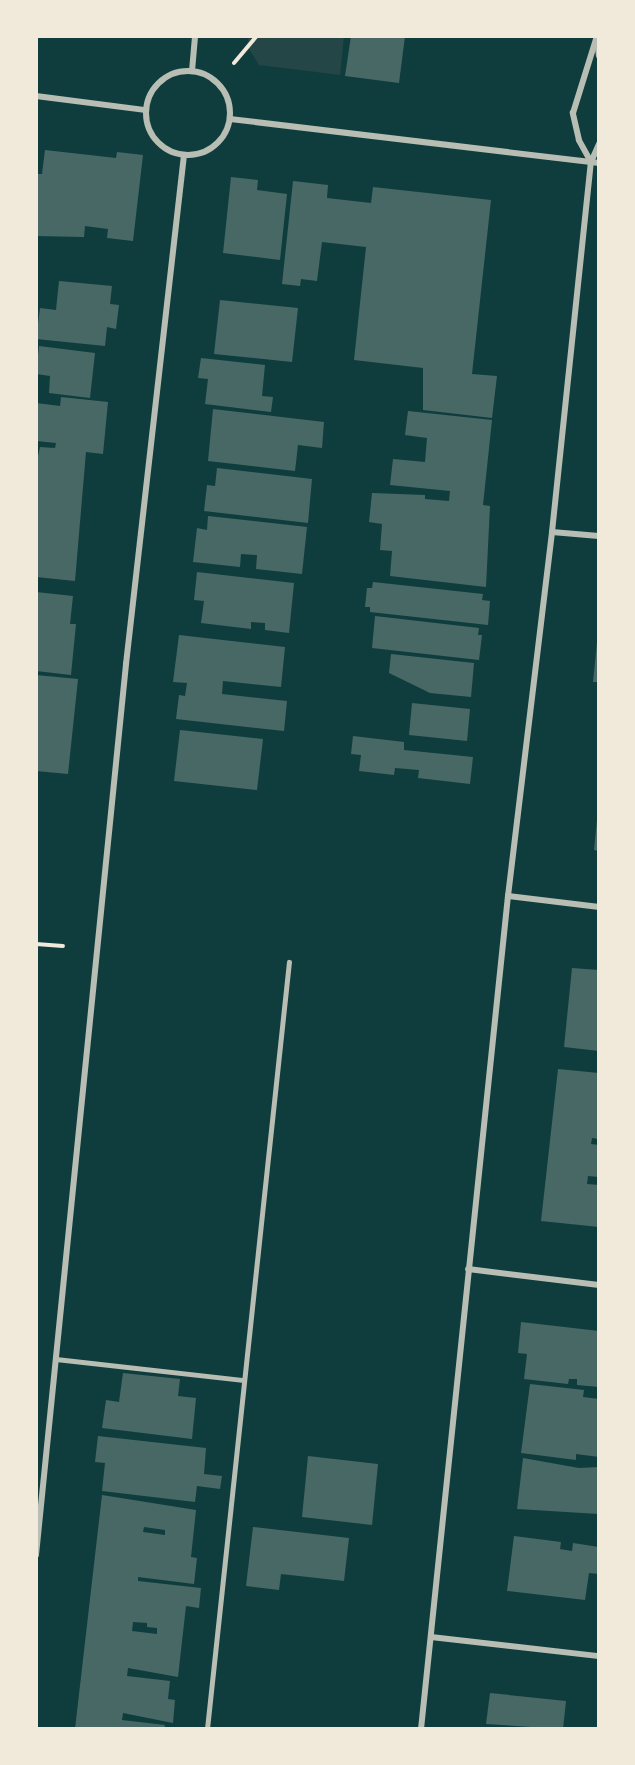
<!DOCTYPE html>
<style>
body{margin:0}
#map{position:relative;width:635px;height:1765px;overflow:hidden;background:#0f3d3e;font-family:Raleway,sans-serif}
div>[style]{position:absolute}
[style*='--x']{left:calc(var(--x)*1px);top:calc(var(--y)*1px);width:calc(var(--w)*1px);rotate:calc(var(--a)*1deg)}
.green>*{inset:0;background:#244646}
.building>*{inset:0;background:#486865}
.path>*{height:4px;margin:-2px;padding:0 2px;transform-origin:2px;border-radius:2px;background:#f1e9da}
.service>*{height:4.5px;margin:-2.25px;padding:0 2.25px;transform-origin:2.25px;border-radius:2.25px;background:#b8beb3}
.minor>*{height:6px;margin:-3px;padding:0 3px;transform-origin:3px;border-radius:3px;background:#b8beb3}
.minor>.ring{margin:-3px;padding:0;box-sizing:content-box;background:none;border:6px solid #b8beb3;border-radius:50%}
span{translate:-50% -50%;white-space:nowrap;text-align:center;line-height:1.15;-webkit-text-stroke:4.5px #f1e9da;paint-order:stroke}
.frame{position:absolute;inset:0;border:38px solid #f1e9da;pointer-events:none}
</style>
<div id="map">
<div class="green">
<i style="clip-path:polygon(249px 36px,344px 36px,340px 75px,259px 65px,247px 46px)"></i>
</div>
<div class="building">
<i style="clip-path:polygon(351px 36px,405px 36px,399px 83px,345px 76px)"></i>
<i style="clip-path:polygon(45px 150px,116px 158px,117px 152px,143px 155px,133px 241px,107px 238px,108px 229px,85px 226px,84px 237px,36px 236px,36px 174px,42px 174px)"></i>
<i style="clip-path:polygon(231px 177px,258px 180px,257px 190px,287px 194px,280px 260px,223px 253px)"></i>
<i style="clip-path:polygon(293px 181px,328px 185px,327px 198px,371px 203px,373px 187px,491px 200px,472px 374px,497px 376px,492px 418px,423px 410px,423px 368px,354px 360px,366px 247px,322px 242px,317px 281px,301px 279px,300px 286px,282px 284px)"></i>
<i style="clip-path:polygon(59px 281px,112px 286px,110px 304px,119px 305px,116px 329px,107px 327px,105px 346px,36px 339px,40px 308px,56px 310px)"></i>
<i style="clip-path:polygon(220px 300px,298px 308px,292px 362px,214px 354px)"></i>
<i style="clip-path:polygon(39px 346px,95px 353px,90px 398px,49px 393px,50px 376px,36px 374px)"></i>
<i style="clip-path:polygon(201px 358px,265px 365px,262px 396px,273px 397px,271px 412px,205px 404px,208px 379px,198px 378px)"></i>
<i style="clip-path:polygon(61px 397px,108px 402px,103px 454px,86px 452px,75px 581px,36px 577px,36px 465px,40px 447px,55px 448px,56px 443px,36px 441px,36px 403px,60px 406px)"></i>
<i style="clip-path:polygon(213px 409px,324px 422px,322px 448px,298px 445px,295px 471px,208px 461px)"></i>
<i style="clip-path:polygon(408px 411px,492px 420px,483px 505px,490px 506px,486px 587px,390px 576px,392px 551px,380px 550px,382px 524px,369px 522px,372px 493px,425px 495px,425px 499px,449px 501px,450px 491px,390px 485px,393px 459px,425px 462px,427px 438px,405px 435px)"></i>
<i style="clip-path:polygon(217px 468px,312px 479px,308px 523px,204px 511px,207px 485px,215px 486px)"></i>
<i style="clip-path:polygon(208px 516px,307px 527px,302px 574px,256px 569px,257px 555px,241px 554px,240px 567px,193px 562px,197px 528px,207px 530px)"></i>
<i style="clip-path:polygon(197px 572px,294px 583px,289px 633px,265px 630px,265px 623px,251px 622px,251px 629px,201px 623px,204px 601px,194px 600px)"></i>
<i style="clip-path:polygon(373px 582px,483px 594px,482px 600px,490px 601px,488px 625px,370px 612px,370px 607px,365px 607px,367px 588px,372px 588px)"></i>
<i style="clip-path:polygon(36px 592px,73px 596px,70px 624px,76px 624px,71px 675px,36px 671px)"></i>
<i style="clip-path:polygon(375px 616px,479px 628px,478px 635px,482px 635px,479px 660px,372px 648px)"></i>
<i style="clip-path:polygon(179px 635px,285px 647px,281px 687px,223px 681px,222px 694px,287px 701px,284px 731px,176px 719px,179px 695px,185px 696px,187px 683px,173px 682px)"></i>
<i style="clip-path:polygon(597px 642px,599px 642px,599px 682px,593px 682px)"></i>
<i style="clip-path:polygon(391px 654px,474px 663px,471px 697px,430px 693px,389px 673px)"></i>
<i style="clip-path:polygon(36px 675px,78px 679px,68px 774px,36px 771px)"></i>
<i style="clip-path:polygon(412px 703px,470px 709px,467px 741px,409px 735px)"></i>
<i style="clip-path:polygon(180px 730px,263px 739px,257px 790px,174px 781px)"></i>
<i style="clip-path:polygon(353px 736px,404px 742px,404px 750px,473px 757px,470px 784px,418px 778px,419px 770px,395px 768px,394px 775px,359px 771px,361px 755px,351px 754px)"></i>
<i style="clip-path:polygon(597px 820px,599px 820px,599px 851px,594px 850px)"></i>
<i style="clip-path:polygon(572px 968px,599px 970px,599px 1051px,564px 1047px)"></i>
<i style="clip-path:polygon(558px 1069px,599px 1073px,599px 1139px,592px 1138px,591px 1144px,599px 1145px,599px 1177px,588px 1176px,587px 1184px,599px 1185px,599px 1227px,541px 1221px)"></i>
<i style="clip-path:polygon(521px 1322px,599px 1331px,599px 1387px,577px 1385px,577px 1379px,569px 1379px,568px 1384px,524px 1379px,527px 1354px,518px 1353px)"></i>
<i style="clip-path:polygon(123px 1373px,180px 1379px,178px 1396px,196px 1398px,192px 1439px,102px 1428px,106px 1400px,119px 1402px)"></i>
<i style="clip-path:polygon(530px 1384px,584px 1390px,583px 1397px,599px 1399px,599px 1457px,576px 1454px,576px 1460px,521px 1453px)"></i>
<i style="clip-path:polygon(98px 1436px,206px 1448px,204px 1474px,222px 1476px,220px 1489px,197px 1486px,195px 1502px,102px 1491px,105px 1463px,95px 1462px)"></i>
<i style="clip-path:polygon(308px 1456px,378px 1464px,372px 1525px,302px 1517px)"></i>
<i style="clip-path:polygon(523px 1458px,579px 1468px,599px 1467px,599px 1514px,517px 1509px)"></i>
<i style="clip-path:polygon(evenodd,102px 1495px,196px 1510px,191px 1557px,197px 1558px,194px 1584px,138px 1577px,138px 1581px,201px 1588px,199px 1608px,186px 1606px,178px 1677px,128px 1668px,127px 1676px,170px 1681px,168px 1699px,175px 1700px,173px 1723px,123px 1713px,122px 1720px,165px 1725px,164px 1729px,75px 1729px,102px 1495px,144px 1527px,165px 1530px,165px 1535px,143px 1532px,144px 1527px,102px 1495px,133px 1622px,147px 1623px,147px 1627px,157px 1628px,157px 1634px,132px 1631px,133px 1622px)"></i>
<i style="clip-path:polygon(253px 1527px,349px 1538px,344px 1581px,281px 1574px,279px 1590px,246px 1586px)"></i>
<i style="clip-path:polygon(514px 1536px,561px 1542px,560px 1549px,572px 1551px,573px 1543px,599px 1547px,599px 1574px,589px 1573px,585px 1600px,507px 1591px)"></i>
<i style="clip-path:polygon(490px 1693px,566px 1701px,563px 1729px,486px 1724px)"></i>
</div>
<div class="path">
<i style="--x:234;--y:63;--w:35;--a:-50"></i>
<i style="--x:36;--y:944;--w:27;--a:4"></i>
</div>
<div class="service">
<i style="--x:56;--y:1359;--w:189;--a:6.4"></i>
<i style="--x:207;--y:1729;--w:771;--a:-83.9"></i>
</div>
<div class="minor">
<i style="--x:597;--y:40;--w:16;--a:83"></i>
<i class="ring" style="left:146px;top:71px;width:78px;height:78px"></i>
<i style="--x:192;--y:71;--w:35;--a:-85"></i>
<i style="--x:36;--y:96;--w:111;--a:7.3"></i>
<i style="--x:230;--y:119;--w:372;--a:6.8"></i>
<i style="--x:591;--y:162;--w:25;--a:-119"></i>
<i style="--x:579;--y:140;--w:28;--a:-103"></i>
<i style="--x:573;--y:113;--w:81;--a:-72.7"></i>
<i style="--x:552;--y:532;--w:47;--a:4.9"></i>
<i style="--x:508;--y:896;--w:92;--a:6.9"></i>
<i style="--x:468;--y:1269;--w:132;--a:7"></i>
<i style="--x:36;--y:1555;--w:896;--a:-84.23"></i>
<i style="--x:126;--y:664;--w:512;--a:-83.5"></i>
<i style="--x:431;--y:1637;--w:169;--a:6.5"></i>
<i style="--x:421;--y:1729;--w:838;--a:-84.04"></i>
<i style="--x:508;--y:896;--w:367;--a:-83.1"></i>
<i style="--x:552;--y:532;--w:372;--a:-84"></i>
<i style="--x:591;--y:162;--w:20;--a:-66"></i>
</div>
<div class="frame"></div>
</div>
